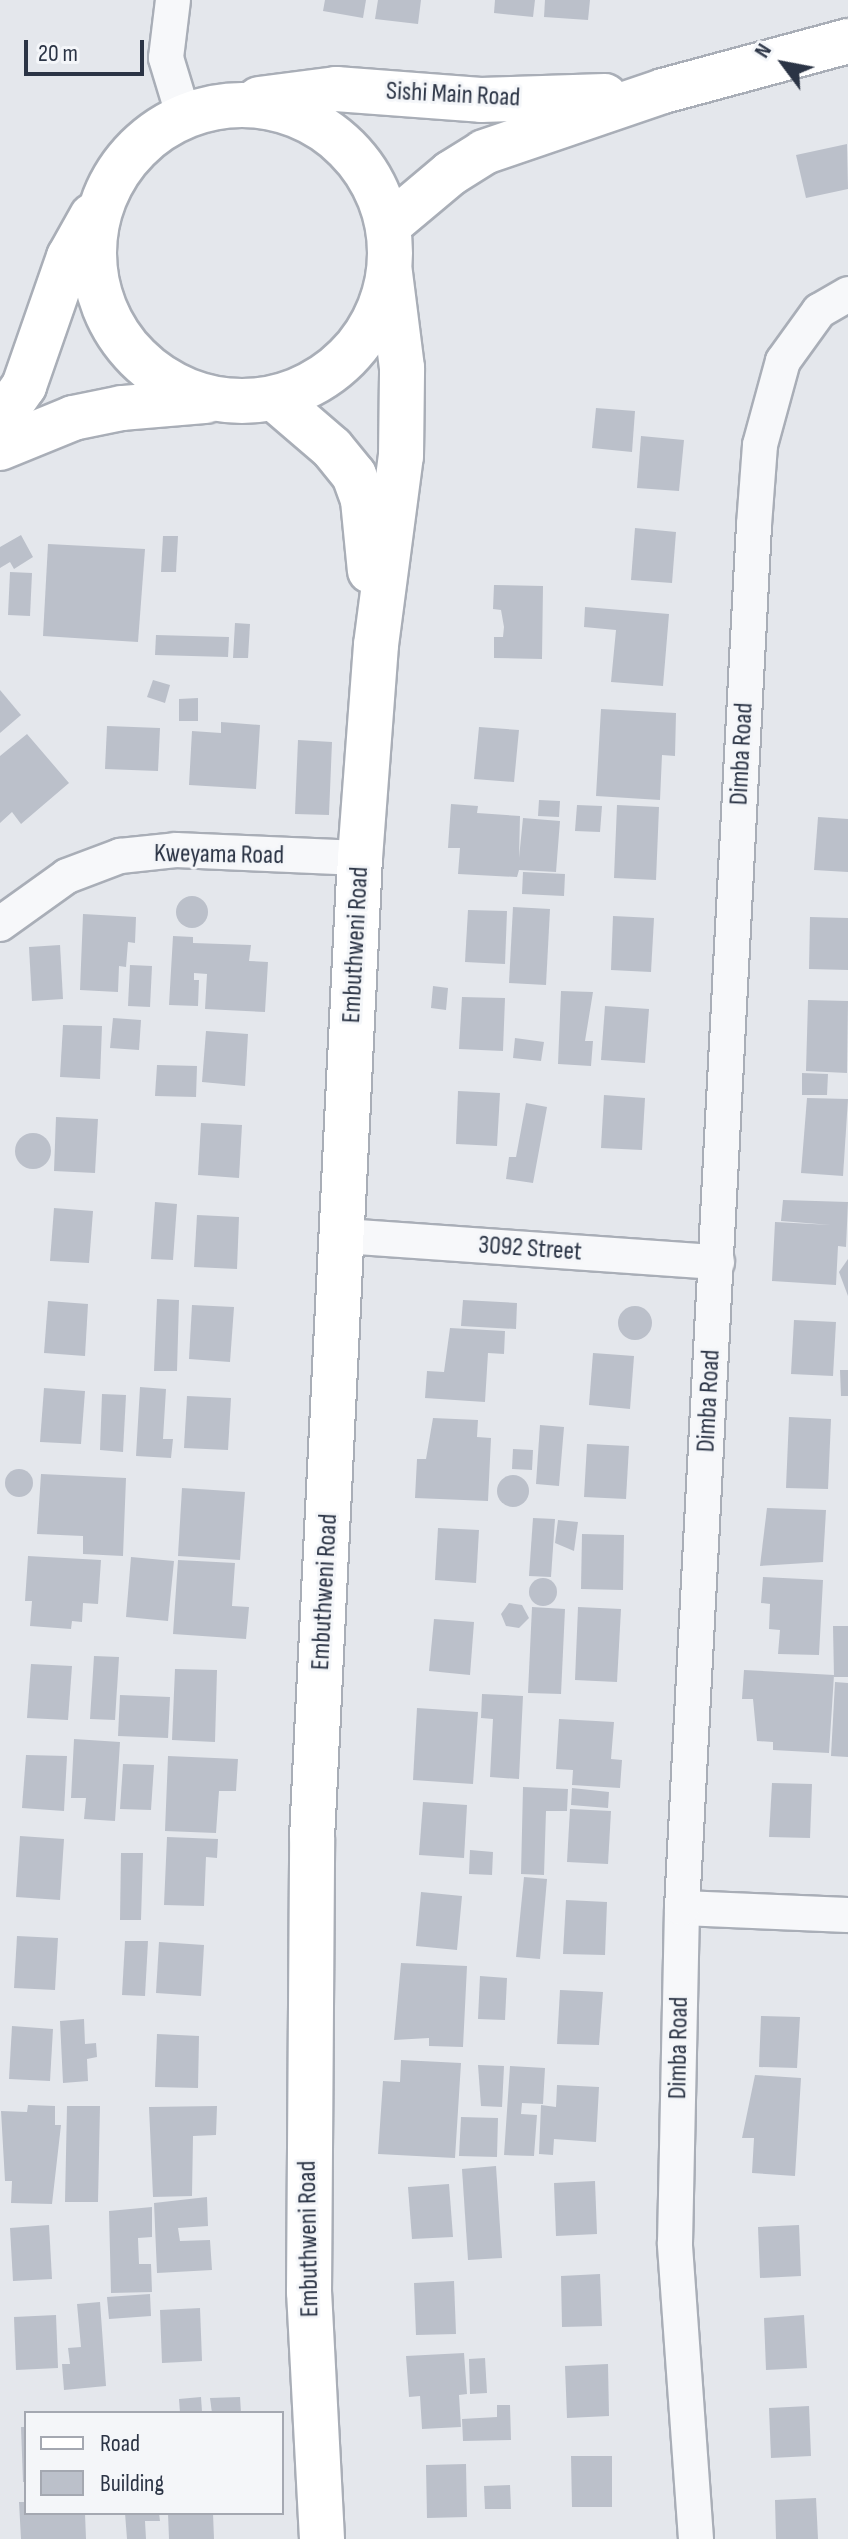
<!DOCTYPE html>
<style>
body{margin:0}
#map{position:relative;width:848px;height:2539px;overflow:hidden;background:#e4e7ec;font-family:"Sofia Sans Condensed",sans-serif}
div>[style]{position:absolute}
[style*='--x']{left:calc(var(--x)*1px);top:calc(var(--y)*1px);width:calc(var(--w)*1px);rotate:calc(var(--a)*1deg)}
.building>*{inset:0;background:#bbc0ca}
.round{border-radius:50%}
.roads{filter:drop-shadow(2px 0 #a9aeb7) drop-shadow(-2px 0 #a9aeb7) drop-shadow(0 2px #a9aeb7) drop-shadow(0 -2px #a9aeb7)}
.street>*{height:34px;margin:-17px;padding:0 17px;transform-origin:17px;border-radius:17px;background:#f7f8fa}
.secondary>*{height:44px;margin:-22px;padding:0 22px;transform-origin:22px;border-radius:22px;background:#fff}
.secondary>.ring{margin:-22px;padding:0;box-sizing:content-box;background:none;border:44px solid #fff;border-radius:50%}
span{translate:-50% -50%;white-space:nowrap;text-align:center;line-height:1.15;-webkit-text-stroke:6px #f4f6f9;paint-order:stroke}
.street-label{font-size:26px;color:#2b3445}
.legend{position:absolute;left:24px;top:2411px;width:260px;height:104px;box-sizing:border-box;background:#f4f6f9;border:2px solid #a4a8b1;margin:0;padding:10px 14px;list-style:none;font-size:24px;color:#2b3445}
.legend li{display:flex;align-items:center;gap:16px;height:40px}
.legend b{width:40px;border:2px solid #a4a8b1}
.north{position:absolute;left:744px;top:24px;width:80px;height:80px;-webkit-text-stroke:6px #f4f6f9;paint-order:stroke;rotate:302deg;font-size:22px;font-weight:700;line-height:32px;text-align:center;color:#2b3445}
.north::after{content:'';display:block;margin:auto;width:28px;height:36px;background:#2b3445;clip-path:polygon(50% 0,100% 100%,50% 72%,0 100%)}
.scale{position:absolute;left:24px;top:40px;width:120px;height:36px;box-sizing:border-box;border:4px solid #2b3445;border-top:0;padding-left:10px;font-size:24px;line-height:28px;white-space:nowrap;color:#2b3445;-webkit-text-stroke:6px #f4f6f9;paint-order:stroke}
</style>
<div id="map">
<div class="building">
<i style="clip-path:polygon(325px 0,366px 0,363px 18px,323px 11px)"></i>
<i style="clip-path:polygon(378px 0,421px 0,418px 24px,375px 19px)"></i>
<i style="clip-path:polygon(495px 0,535px 0,533px 17px,494px 13px)"></i>
<i style="clip-path:polygon(545px 0,590px 0,588px 20px,544px 17px)"></i>
<i style="clip-path:polygon(847px 144px,848px 189px,806px 198px,796px 155px)"></i>
<i style="clip-path:polygon(596px 408px,635px 411px,632px 452px,592px 448px)"></i>
<i style="clip-path:polygon(641px 436px,684px 440px,679px 491px,637px 488px)"></i>
<i style="clip-path:polygon(635px 528px,676px 532px,672px 583px,631px 580px)"></i>
<i style="clip-path:polygon(21px 535px,33px 557px,14px 569px,10px 562px,0 568px,0 547px)"></i>
<i style="clip-path:polygon(163px 536px,178px 536px,176px 572px,161px 572px)"></i>
<i style="clip-path:polygon(48px 544px,145px 549px,138px 642px,43px 636px)"></i>
<i style="clip-path:polygon(10px 572px,32px 573px,30px 616px,8px 615px)"></i>
<i style="clip-path:polygon(494px 585px,543px 586px,542px 659px,494px 658px,494px 637px,503px 637px,504px 627px,501px 610px,493px 609px)"></i>
<i style="clip-path:polygon(585px 607px,669px 614px,663px 686px,611px 682px,616px 630px,584px 627px)"></i>
<i style="clip-path:polygon(235px 623px,250px 624px,248px 658px,233px 658px)"></i>
<i style="clip-path:polygon(156px 635px,229px 637px,228px 657px,155px 655px)"></i>
<i style="clip-path:polygon(153px 680px,170px 685px,165px 703px,147px 697px)"></i>
<i style="clip-path:polygon(0 690px,21px 715px,0 733px)"></i>
<i style="clip-path:polygon(198px 698px,198px 721px,179px 721px,179px 699px)"></i>
<i style="clip-path:polygon(601px 709px,676px 713px,675px 756px,662px 755px,660px 800px,596px 796px)"></i>
<i style="clip-path:polygon(221px 722px,260px 725px,256px 789px,189px 785px,192px 731px,221px 733px)"></i>
<i style="clip-path:polygon(107px 726px,160px 728px,158px 771px,105px 769px)"></i>
<i style="clip-path:polygon(479px 727px,519px 730px,514px 782px,474px 779px)"></i>
<i style="clip-path:polygon(27px 734px,69px 783px,21px 824px,12px 812px,0 823px,0 756px)"></i>
<i style="clip-path:polygon(298px 740px,332px 742px,329px 815px,295px 814px)"></i>
<i style="clip-path:polygon(539px 800px,560px 801px,559px 817px,538px 816px)"></i>
<i style="clip-path:polygon(451px 804px,478px 806px,477px 813px,520px 816px,519px 858px,523px 818px,560px 821px,556px 872px,519px 870px,517px 877px,458px 874px,460px 848px,448px 848px)"></i>
<i style="clip-path:polygon(577px 805px,602px 806px,600px 832px,575px 831px)"></i>
<i style="clip-path:polygon(617px 805px,659px 807px,656px 880px,614px 878px)"></i>
<i style="clip-path:polygon(818px 817px,848px 819px,848px 872px,814px 870px)"></i>
<i style="clip-path:polygon(523px 872px,565px 874px,564px 896px,522px 894px)"></i>
<i class="round" style="left:176px;top:896px;width:32px;height:32px"></i>
<i style="clip-path:polygon(513px 907px,550px 909px,546px 985px,509px 983px)"></i>
<i style="clip-path:polygon(468px 910px,507px 911px,505px 964px,465px 962px)"></i>
<i style="clip-path:polygon(83px 914px,136px 917px,135px 943px,128px 942px,126px 967px,119px 966px,118px 992px,80px 990px)"></i>
<i style="clip-path:polygon(613px 916px,654px 918px,651px 972px,611px 970px)"></i>
<i style="clip-path:polygon(810px 917px,848px 918px,848px 970px,809px 969px)"></i>
<i style="clip-path:polygon(173px 936px,193px 937px,193px 943px,251px 945px,249px 961px,268px 962px,265px 1012px,205px 1009px,207px 974px,194px 973px,194px 980px,199px 980px,198px 1006px,169px 1005px)"></i>
<i style="clip-path:polygon(60px 945px,63px 999px,32px 1001px,29px 947px)"></i>
<i style="clip-path:polygon(130px 965px,152px 966px,150px 1007px,128px 1006px)"></i>
<i style="clip-path:polygon(433px 986px,448px 988px,446px 1010px,431px 1008px)"></i>
<i style="clip-path:polygon(561px 991px,593px 992px,585px 1041px,593px 1041px,591px 1066px,558px 1064px)"></i>
<i style="clip-path:polygon(462px 997px,505px 998px,503px 1051px,459px 1049px)"></i>
<i style="clip-path:polygon(808px 1000px,848px 1001px,847px 1073px,806px 1071px)"></i>
<i style="clip-path:polygon(605px 1006px,649px 1009px,645px 1063px,601px 1060px)"></i>
<i style="clip-path:polygon(113px 1018px,141px 1020px,139px 1050px,110px 1048px)"></i>
<i style="clip-path:polygon(63px 1025px,102px 1026px,100px 1079px,60px 1077px)"></i>
<i style="clip-path:polygon(206px 1031px,248px 1034px,245px 1086px,202px 1082px)"></i>
<i style="clip-path:polygon(515px 1038px,544px 1042px,541px 1061px,513px 1058px)"></i>
<i style="clip-path:polygon(157px 1065px,197px 1066px,196px 1097px,155px 1096px)"></i>
<i style="clip-path:polygon(802px 1073px,828px 1074px,827px 1095px,802px 1095px)"></i>
<i style="clip-path:polygon(458px 1091px,500px 1093px,497px 1146px,456px 1144px)"></i>
<i style="clip-path:polygon(604px 1095px,645px 1098px,642px 1150px,601px 1148px)"></i>
<i style="clip-path:polygon(807px 1098px,848px 1099px,843px 1176px,801px 1173px)"></i>
<i style="clip-path:polygon(526px 1103px,547px 1107px,533px 1183px,506px 1179px,509px 1157px,516px 1157px)"></i>
<i style="clip-path:polygon(56px 1117px,98px 1119px,95px 1173px,54px 1171px)"></i>
<i style="clip-path:polygon(201px 1123px,242px 1125px,239px 1178px,198px 1175px)"></i>
<i class="round" style="left:15px;top:1133px;width:36px;height:36px"></i>
<i style="clip-path:polygon(783px 1200px,848px 1202px,846px 1247px,838px 1246px,836px 1285px,772px 1281px,775px 1222px,831px 1225px,781px 1221px)"></i>
<i style="clip-path:polygon(155px 1202px,177px 1204px,173px 1260px,151px 1259px)"></i>
<i style="clip-path:polygon(54px 1208px,93px 1211px,89px 1263px,50px 1261px)"></i>
<i style="clip-path:polygon(197px 1215px,239px 1217px,237px 1269px,194px 1267px)"></i>
<i style="clip-path:polygon(848px 1259px,848px 1296px,839px 1272px)"></i>
<i style="clip-path:polygon(157px 1299px,179px 1300px,177px 1371px,154px 1371px)"></i>
<i style="clip-path:polygon(463px 1300px,517px 1303px,516px 1329px,461px 1326px)"></i>
<i style="clip-path:polygon(48px 1301px,88px 1304px,85px 1356px,44px 1353px)"></i>
<i style="clip-path:polygon(192px 1305px,234px 1307px,230px 1362px,189px 1359px)"></i>
<i class="round" style="left:618px;top:1306px;width:34px;height:34px"></i>
<i style="clip-path:polygon(794px 1320px,836px 1322px,833px 1376px,791px 1374px)"></i>
<i style="clip-path:polygon(450px 1328px,505px 1331px,504px 1354px,488px 1353px,485px 1402px,425px 1398px,427px 1371px,444px 1372px)"></i>
<i style="clip-path:polygon(593px 1353px,634px 1356px,630px 1409px,589px 1405px)"></i>
<i style="clip-path:polygon(840px 1370px,848px 1370px,848px 1396px,841px 1396px)"></i>
<i style="clip-path:polygon(140px 1387px,166px 1389px,163px 1439px,173px 1439px,171px 1458px,136px 1456px)"></i>
<i style="clip-path:polygon(44px 1388px,85px 1391px,81px 1444px,40px 1442px)"></i>
<i style="clip-path:polygon(102px 1394px,126px 1395px,123px 1452px,100px 1450px)"></i>
<i style="clip-path:polygon(187px 1396px,231px 1398px,228px 1450px,184px 1448px)"></i>
<i style="clip-path:polygon(789px 1417px,831px 1419px,828px 1489px,786px 1488px)"></i>
<i style="clip-path:polygon(433px 1418px,478px 1420px,477px 1437px,491px 1438px,488px 1501px,415px 1498px,417px 1459px,426px 1459px)"></i>
<i style="clip-path:polygon(540px 1425px,564px 1427px,559px 1486px,536px 1484px)"></i>
<i style="clip-path:polygon(587px 1444px,629px 1446px,626px 1499px,584px 1497px)"></i>
<i style="clip-path:polygon(513px 1449px,533px 1450px,532px 1470px,512px 1469px)"></i>
<i class="round" style="left:5px;top:1469px;width:28px;height:28px"></i>
<i style="clip-path:polygon(41px 1474px,126px 1478px,123px 1556px,83px 1554px,83px 1536px,37px 1534px)"></i>
<i class="round" style="left:497px;top:1475px;width:32px;height:32px"></i>
<i style="clip-path:polygon(182px 1488px,245px 1492px,240px 1560px,178px 1556px)"></i>
<i style="clip-path:polygon(767px 1508px,826px 1510px,823px 1562px,760px 1566px)"></i>
<i style="clip-path:polygon(533px 1518px,555px 1519px,551px 1577px,529px 1576px)"></i>
<i style="clip-path:polygon(558px 1520px,578px 1522px,574px 1551px,555px 1543px)"></i>
<i style="clip-path:polygon(438px 1528px,479px 1530px,476px 1583px,435px 1580px)"></i>
<i style="clip-path:polygon(582px 1534px,624px 1535px,623px 1590px,581px 1589px)"></i>
<i style="clip-path:polygon(28px 1556px,101px 1560px,98px 1604px,83px 1603px,82px 1622px,72px 1621px,71px 1629px,30px 1626px,32px 1601px,25px 1601px)"></i>
<i style="clip-path:polygon(131px 1557px,174px 1561px,168px 1621px,126px 1617px)"></i>
<i style="clip-path:polygon(178px 1560px,235px 1563px,232px 1606px,249px 1607px,246px 1639px,173px 1634px)"></i>
<i style="clip-path:polygon(763px 1577px,823px 1580px,819px 1655px,778px 1654px,780px 1630px,769px 1629px,770px 1604px,761px 1603px)"></i>
<i class="round" style="left:529px;top:1578px;width:28px;height:28px"></i>
<i style="clip-path:polygon(509px 1603px,522px 1605px,529px 1618px,519px 1628px,506px 1626px,501px 1614px)"></i>
<i style="clip-path:polygon(532px 1607px,565px 1609px,561px 1694px,528px 1693px)"></i>
<i style="clip-path:polygon(578px 1607px,621px 1609px,617px 1682px,575px 1680px)"></i>
<i style="clip-path:polygon(434px 1619px,474px 1622px,470px 1675px,429px 1671px)"></i>
<i style="clip-path:polygon(833px 1626px,848px 1626px,848px 1677px,834px 1677px)"></i>
<i style="clip-path:polygon(94px 1656px,119px 1657px,115px 1720px,90px 1719px)"></i>
<i style="clip-path:polygon(31px 1664px,72px 1666px,68px 1720px,27px 1718px)"></i>
<i style="clip-path:polygon(175px 1669px,217px 1670px,215px 1742px,172px 1740px)"></i>
<i style="clip-path:polygon(744px 1670px,834px 1675px,829px 1753px,773px 1750px,773px 1742px,757px 1741px,753px 1699px,742px 1699px)"></i>
<i style="clip-path:polygon(835px 1682px,848px 1683px,848px 1757px,831px 1756px)"></i>
<i style="clip-path:polygon(482px 1694px,523px 1696px,519px 1779px,490px 1777px,493px 1719px,481px 1718px)"></i>
<i style="clip-path:polygon(120px 1695px,170px 1697px,168px 1738px,118px 1736px)"></i>
<i style="clip-path:polygon(417px 1708px,478px 1712px,473px 1784px,413px 1780px)"></i>
<i style="clip-path:polygon(559px 1719px,614px 1722px,611px 1759px,622px 1760px,620px 1788px,572px 1785px,573px 1770px,556px 1769px)"></i>
<i style="clip-path:polygon(74px 1739px,120px 1742px,115px 1821px,84px 1819px,86px 1798px,71px 1798px)"></i>
<i style="clip-path:polygon(26px 1755px,67px 1756px,64px 1811px,22px 1808px)"></i>
<i style="clip-path:polygon(168px 1756px,238px 1759px,236px 1791px,219px 1791px,216px 1833px,165px 1831px)"></i>
<i style="clip-path:polygon(123px 1764px,154px 1765px,151px 1810px,120px 1809px)"></i>
<i style="clip-path:polygon(772px 1783px,812px 1784px,810px 1838px,769px 1837px)"></i>
<i style="clip-path:polygon(523px 1787px,568px 1789px,567px 1811px,546px 1811px,544px 1875px,521px 1874px)"></i>
<i style="clip-path:polygon(572px 1788px,609px 1792px,608px 1808px,571px 1805px)"></i>
<i style="clip-path:polygon(423px 1802px,467px 1805px,464px 1858px,419px 1855px)"></i>
<i style="clip-path:polygon(570px 1809px,611px 1811px,608px 1864px,567px 1862px)"></i>
<i style="clip-path:polygon(20px 1836px,64px 1839px,60px 1900px,16px 1897px)"></i>
<i style="clip-path:polygon(167px 1837px,218px 1839px,217px 1858px,206px 1857px,204px 1906px,164px 1905px)"></i>
<i style="clip-path:polygon(470px 1850px,493px 1852px,492px 1875px,469px 1874px)"></i>
<i style="clip-path:polygon(121px 1853px,143px 1853px,141px 1920px,120px 1920px)"></i>
<i style="clip-path:polygon(524px 1877px,547px 1879px,540px 1959px,516px 1957px)"></i>
<i style="clip-path:polygon(421px 1892px,462px 1896px,457px 1950px,416px 1946px)"></i>
<i style="clip-path:polygon(566px 1900px,607px 1902px,605px 1955px,563px 1954px)"></i>
<i style="clip-path:polygon(17px 1936px,58px 1938px,55px 1990px,14px 1988px)"></i>
<i style="clip-path:polygon(125px 1941px,148px 1941px,145px 1996px,122px 1995px)"></i>
<i style="clip-path:polygon(159px 1942px,204px 1945px,201px 1996px,156px 1993px)"></i>
<i style="clip-path:polygon(401px 1963px,467px 1966px,463px 2047px,429px 2046px,429px 2038px,394px 2040px)"></i>
<i style="clip-path:polygon(480px 1976px,507px 1978px,505px 2020px,478px 2019px)"></i>
<i style="clip-path:polygon(560px 1990px,603px 1992px,599px 2045px,557px 2044px)"></i>
<i style="clip-path:polygon(761px 2016px,800px 2017px,797px 2068px,759px 2067px)"></i>
<i style="clip-path:polygon(84px 2019px,85px 2044px,96px 2043px,97px 2057px,87px 2059px,88px 2081px,63px 2083px,60px 2021px)"></i>
<i style="clip-path:polygon(12px 2026px,53px 2029px,50px 2081px,9px 2079px)"></i>
<i style="clip-path:polygon(157px 2034px,199px 2036px,198px 2088px,155px 2087px)"></i>
<i style="clip-path:polygon(401px 2060px,461px 2063px,455px 2158px,378px 2154px,383px 2081px,400px 2082px)"></i>
<i style="clip-path:polygon(478px 2065px,504px 2066px,502px 2107px,481px 2106px)"></i>
<i style="clip-path:polygon(510px 2066px,545px 2068px,543px 2104px,522px 2103px,521px 2114px,537px 2115px,534px 2156px,504px 2155px)"></i>
<i style="clip-path:polygon(755px 2075px,801px 2078px,795px 2176px,752px 2173px,754px 2138px,742px 2138px)"></i>
<i style="clip-path:polygon(557px 2085px,599px 2087px,596px 2142px,554px 2139px,553px 2155px,539px 2154px,541px 2105px,556px 2107px)"></i>
<i style="clip-path:polygon(28px 2105px,55px 2106px,55px 2125px,61px 2125px,52px 2204px,11px 2203px,12px 2181px,5px 2181px,1px 2111px,27px 2112px)"></i>
<i style="clip-path:polygon(67px 2106px,100px 2106px,98px 2202px,65px 2202px)"></i>
<i style="clip-path:polygon(217px 2106px,216px 2135px,193px 2136px,192px 2196px,153px 2197px,149px 2107px)"></i>
<i style="clip-path:polygon(461px 2117px,498px 2118px,497px 2157px,459px 2156px)"></i>
<i style="clip-path:polygon(496px 2166px,502px 2258px,468px 2260px,462px 2169px)"></i>
<i style="clip-path:polygon(595px 2181px,597px 2234px,556px 2236px,554px 2183px)"></i>
<i style="clip-path:polygon(449px 2184px,453px 2237px,412px 2239px,408px 2187px)"></i>
<i style="clip-path:polygon(207px 2197px,208px 2226px,178px 2228px,180px 2241px,210px 2240px,212px 2270px,157px 2273px,154px 2203px)"></i>
<i style="clip-path:polygon(152px 2207px,152px 2237px,138px 2238px,139px 2264px,151px 2264px,152px 2292px,111px 2293px,109px 2211px)"></i>
<i style="clip-path:polygon(49px 2225px,52px 2279px,13px 2281px,10px 2228px)"></i>
<i style="clip-path:polygon(799px 2225px,801px 2276px,760px 2278px,758px 2227px)"></i>
<i style="clip-path:polygon(600px 2274px,602px 2326px,562px 2327px,561px 2276px)"></i>
<i style="clip-path:polygon(454px 2281px,456px 2334px,416px 2335px,414px 2283px)"></i>
<i style="clip-path:polygon(150px 2294px,151px 2316px,109px 2319px,107px 2297px)"></i>
<i style="clip-path:polygon(100px 2302px,106px 2386px,64px 2390px,62px 2364px,70px 2364px,68px 2348px,81px 2347px,77px 2304px)"></i>
<i style="clip-path:polygon(200px 2308px,202px 2361px,162px 2363px,160px 2310px)"></i>
<i style="clip-path:polygon(56px 2315px,58px 2368px,16px 2370px,14px 2317px)"></i>
<i style="clip-path:polygon(804px 2315px,807px 2368px,766px 2370px,764px 2318px)"></i>
<i style="clip-path:polygon(464px 2353px,467px 2394px,459px 2395px,461px 2427px,422px 2429px,420px 2396px,409px 2397px,406px 2356px)"></i>
<i style="clip-path:polygon(485px 2358px,487px 2393px,470px 2394px,469px 2359px)"></i>
<i style="clip-path:polygon(608px 2364px,609px 2416px,567px 2418px,565px 2366px)"></i>
<i style="clip-path:polygon(201px 2397px,202px 2412px,180px 2413px,179px 2399px)"></i>
<i style="clip-path:polygon(240px 2397px,241px 2413px,212px 2413px,210px 2398px)"></i>
<i style="clip-path:polygon(497px 2405px,510px 2405px,511px 2440px,463px 2441px,462px 2419px,497px 2417px)"></i>
<i style="clip-path:polygon(809px 2406px,811px 2456px,771px 2458px,769px 2408px)"></i>
<i style="clip-path:polygon(21px 2427px,26px 2427px,26px 2482px,23px 2482px)"></i>
<i style="clip-path:polygon(571px 2456px,612px 2456px,612px 2507px,572px 2507px)"></i>
<i style="clip-path:polygon(466px 2464px,467px 2517px,427px 2518px,426px 2465px)"></i>
<i style="clip-path:polygon(510px 2485px,511px 2509px,485px 2509px,484px 2486px)"></i>
<i style="clip-path:polygon(816px 2498px,818px 2539px,776px 2539px,775px 2500px)"></i>
<i style="clip-path:polygon(19px 2502px,26px 2502px,26px 2513px,85px 2513px,86px 2539px,21px 2539px)"></i>
<i style="clip-path:polygon(125px 2513px,159px 2513px,160px 2521px,145px 2521px,146px 2539px,127px 2539px)"></i>
<i style="clip-path:polygon(168px 2513px,213px 2513px,214px 2539px,169px 2539px)"></i>
</div>
<div class="roads">
<div class="street">
<i style="--x:173;--y:0;--w:58;--a:96.9"></i>
<i style="--x:166;--y:58;--w:59;--a:73.1"></i>
<i style="--x:0;--y:924;--w:82;--a:-35.6"></i>
<i style="--x:67;--y:876;--w:57;--a:-20.7"></i>
<i style="--x:120;--y:856;--w:56;--a:-6.1"></i>
<i style="--x:176;--y:850;--w:184;--a:2.5"></i>
<i style="--x:343;--y:1236;--w:375;--a:4"></i>
<i style="--x:682;--y:1908;--w:166;--a:2.4"></i>
<i style="--x:696;--y:2539;--w:297;--a:-94.1"></i>
<i style="--x:675;--y:2243;--w:335;--a:-88.8"></i>
<i style="--x:682;--y:1908;--w:1385;--a:-87.02"></i>
<i style="--x:754;--y:525;--w:80;--a:-85.7"></i>
<i style="--x:760;--y:445;--w:87;--a:-74.7"></i>
<i style="--x:783;--y:361;--w:62;--a:-54.2"></i>
<i style="--x:819;--y:311;--w:34;--a:-30"></i>
</div>
<div class="secondary">
<i style="--x:259;--y:99;--w:78;--a:-7.4"></i>
<i style="--x:336;--y:89;--w:145;--a:4.3"></i>
<i style="--x:481;--y:100;--w:124;--a:-1.8"></i>
<i class="ring" style="left:94px;top:105px;width:252px;height:252px"></i>
<i style="--x:389;--y:225;--w:81;--a:-40"></i>
<i style="--x:451;--y:173;--w:39;--a:-32"></i>
<i style="--x:484;--y:152;--w:189;--a:-18.8"></i>
<i style="--x:663;--y:91;--w:192;--a:-15.1"></i>
<i style="--x:275;--y:399;--w:75;--a:40.7"></i>
<i style="--x:332;--y:448;--w:35;--a:51"></i>
<i style="--x:354;--y:475;--w:27;--a:70"></i>
<i style="--x:363;--y:500;--w:71;--a:84.4"></i>
<i style="--x:0;--y:420;--w:42;--a:-54.8"></i>
<i style="--x:24;--y:386;--w:137;--a:-70.8"></i>
<i style="--x:69;--y:257;--w:47;--a:-60.7"></i>
<i style="--x:0;--y:448;--w:79;--a:-22.3"></i>
<i style="--x:73;--y:418;--w:50;--a:-11.5"></i>
<i style="--x:122;--y:408;--w:84;--a:-4.8"></i>
<i style="--x:322;--y:2539;--w:247;--a:-93"></i>
<i style="--x:309;--y:2292;--w:454;--a:-89.6"></i>
<i style="--x:312;--y:1838;--w:981;--a:-87.2"></i>
<i style="--x:360;--y:858;--w:214;--a:-85.7"></i>
<i style="--x:376;--y:645;--w:191;--a:-82.5"></i>
<i style="--x:401;--y:456;--w:88;--a:-89.3"></i>
<i style="--x:402;--y:368;--w:96;--a:-97.2"></i>
</div>
</div>
<div class="street-label">
<span style="left:453px;top:95px;rotate:3deg">Sishi Main Road</span>
<span style="left:742px;top:754px;rotate:-87deg">Dimba Road</span>
<span style="left:219px;top:855px;rotate:1deg">Kweyama Road</span>
<span style="left:356px;top:945px;rotate:-87deg">Embuthweni Road</span>
<span style="left:530px;top:1249px;rotate:4deg">3092 Street</span>
<span style="left:709px;top:1401px;rotate:-87deg">Dimba Road</span>
<span style="left:325px;top:1592px;rotate:-87deg">Embuthweni Road</span>
<span style="left:679px;top:2048px;rotate:-89deg">Dimba Road</span>
<span style="left:309px;top:2239px;rotate:-91deg">Embuthweni Road</span>
</div>
<ul class="legend">
<li><b style="height:10px;background:#fff"></b>Road</li>
<li><b style="height:22px;background:#bbc0ca"></b>Building</li>
</ul>
<div class="north">N</div>
<div class="scale">20 m</div>
</div>
